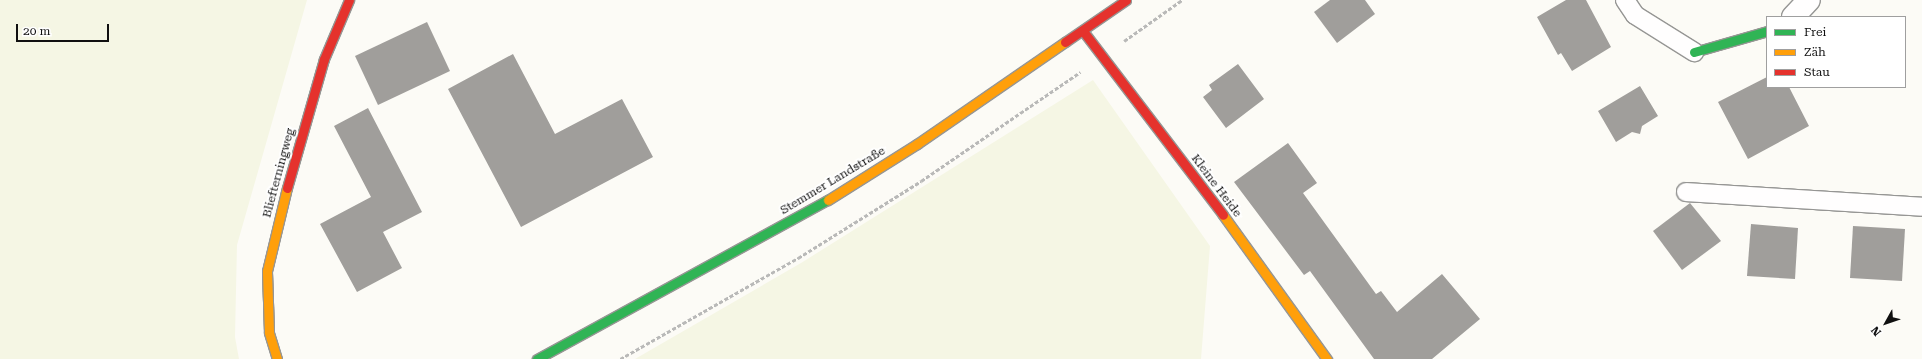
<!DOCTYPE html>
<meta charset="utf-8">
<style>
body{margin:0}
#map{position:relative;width:1922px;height:359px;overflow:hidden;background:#fcfbf6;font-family:"Roboto Serif",serif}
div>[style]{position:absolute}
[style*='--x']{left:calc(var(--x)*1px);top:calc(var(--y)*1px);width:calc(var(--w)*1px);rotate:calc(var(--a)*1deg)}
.farmland>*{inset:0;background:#f5f6e4}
.building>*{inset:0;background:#a09e9b}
.path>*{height:2.5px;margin-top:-1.25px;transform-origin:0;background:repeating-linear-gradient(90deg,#b9b9b8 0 4px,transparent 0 6px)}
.roads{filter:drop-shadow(1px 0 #969694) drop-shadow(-1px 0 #969694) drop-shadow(0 1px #969694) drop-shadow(0 -1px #969694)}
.lane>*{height:18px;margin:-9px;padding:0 9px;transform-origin:9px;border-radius:9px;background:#fffefe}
.street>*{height:22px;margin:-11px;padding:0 11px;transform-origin:11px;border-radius:11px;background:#fffefe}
.fast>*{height:9px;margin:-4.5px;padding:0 4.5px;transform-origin:4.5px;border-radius:4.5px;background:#30b455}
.slow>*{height:9px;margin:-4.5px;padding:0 4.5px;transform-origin:4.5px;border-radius:4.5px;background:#ff9f0a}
.jam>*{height:9px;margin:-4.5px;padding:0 4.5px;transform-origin:4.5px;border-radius:4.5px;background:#e5322d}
span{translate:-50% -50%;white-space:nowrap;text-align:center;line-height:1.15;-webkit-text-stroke:4px #fff;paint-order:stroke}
.street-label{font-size:12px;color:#101010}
.legend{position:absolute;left:1766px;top:16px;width:140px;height:72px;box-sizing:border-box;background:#fff;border:1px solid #9f9f9f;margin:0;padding:5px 7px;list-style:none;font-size:12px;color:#101010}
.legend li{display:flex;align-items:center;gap:8px;height:20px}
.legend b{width:20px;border:1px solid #9f9f9f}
.north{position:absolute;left:1866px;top:303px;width:40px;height:40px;-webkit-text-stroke:3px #fff;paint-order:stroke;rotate:230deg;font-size:11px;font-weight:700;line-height:16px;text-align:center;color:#101010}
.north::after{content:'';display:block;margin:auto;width:14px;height:18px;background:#101010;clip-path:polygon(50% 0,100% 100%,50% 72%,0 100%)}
.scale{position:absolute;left:16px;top:24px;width:93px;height:18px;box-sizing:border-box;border:2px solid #101010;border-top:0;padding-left:5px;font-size:12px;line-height:14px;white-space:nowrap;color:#101010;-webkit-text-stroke:3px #fff;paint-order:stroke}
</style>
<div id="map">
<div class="farmland">
<i style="clip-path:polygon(0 0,307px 0,237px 245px,235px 337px,239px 359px,0 359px)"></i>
<i style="clip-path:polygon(1093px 80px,1210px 246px,1201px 359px,635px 359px,801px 263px)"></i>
</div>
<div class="building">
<i style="clip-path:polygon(1330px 0,1365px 0,1375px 14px,1337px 43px,1314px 12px)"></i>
<i style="clip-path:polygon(1566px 0,1586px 0,1611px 47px,1572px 71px,1561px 53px,1558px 55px,1537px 17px)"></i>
<i style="clip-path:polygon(427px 22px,450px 71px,378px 105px,355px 56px)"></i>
<i style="clip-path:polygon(513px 54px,555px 134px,622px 99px,653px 157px,521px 227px,448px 89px)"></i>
<i style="clip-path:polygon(1238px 64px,1264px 99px,1226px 128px,1203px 97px,1212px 90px,1209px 85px)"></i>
<i style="clip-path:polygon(1767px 77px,1767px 87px,1789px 87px,1809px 126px,1748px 159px,1718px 102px)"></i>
<i style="clip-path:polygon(1640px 86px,1658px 116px,1642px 126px,1640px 134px,1632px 132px,1616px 142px,1598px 111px)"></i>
<i style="clip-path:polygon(368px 108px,422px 212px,383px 232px,402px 268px,357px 292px,320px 224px,371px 197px,334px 126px)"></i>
<i style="clip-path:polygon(1288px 143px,1317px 183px,1303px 193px,1376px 294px,1381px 291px,1397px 312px,1442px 274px,1480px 319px,1432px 359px,1374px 359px,1310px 271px,1304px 275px,1234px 182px)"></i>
<i style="clip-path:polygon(1690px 203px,1721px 241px,1682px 270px,1653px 231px)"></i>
<i style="clip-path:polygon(1751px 224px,1798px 228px,1795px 279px,1747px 276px)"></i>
<i style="clip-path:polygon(1853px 226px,1905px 229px,1902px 281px,1850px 278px)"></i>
</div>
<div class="path">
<i style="--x:1124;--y:41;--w:71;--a:-35.3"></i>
<i style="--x:620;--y:359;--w:205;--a:-29.6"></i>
<i style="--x:798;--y:258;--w:145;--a:-32"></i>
<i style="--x:921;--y:181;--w:193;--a:-34.4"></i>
</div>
<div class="roads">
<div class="lane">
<i style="--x:1625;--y:0;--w:18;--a:56"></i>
<i style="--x:1635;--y:15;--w:70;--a:32.1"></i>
<i style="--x:1686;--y:192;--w:236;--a:3.6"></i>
</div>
<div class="street">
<i style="--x:1793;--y:17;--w:23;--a:-47"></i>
</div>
<div class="fast">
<i style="--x:1694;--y:52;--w:76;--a:-16"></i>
<i style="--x:537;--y:359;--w:332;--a:-28.7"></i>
</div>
<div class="slow">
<i style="--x:828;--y:200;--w:105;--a:-32.2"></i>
<i style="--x:917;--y:144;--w:180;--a:-34.6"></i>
<i style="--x:1223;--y:215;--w:178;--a:54.2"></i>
<i style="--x:277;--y:359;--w:28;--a:-107"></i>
<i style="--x:269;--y:332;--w:61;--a:-91.9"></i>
<i style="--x:267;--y:271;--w:85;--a:-76.5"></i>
</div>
<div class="jam">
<i style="--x:1083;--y:31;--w:231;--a:52.7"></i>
<i style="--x:1065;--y:42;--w:74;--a:-34.5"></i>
<i style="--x:287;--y:188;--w:134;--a:-74"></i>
<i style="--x:324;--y:59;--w:64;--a:-67"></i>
</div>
</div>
<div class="street-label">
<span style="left:279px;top:173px;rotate:-75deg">Bliefterningweg</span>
<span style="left:833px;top:181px;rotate:-31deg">Stemmer Landstraße</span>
<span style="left:1216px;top:186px;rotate:53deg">Kleine Heide</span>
</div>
<ul class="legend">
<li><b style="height:5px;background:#30b455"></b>Frei</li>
<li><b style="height:5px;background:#ff9f0a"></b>Zäh</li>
<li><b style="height:5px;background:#e5322d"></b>Stau</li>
</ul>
<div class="north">N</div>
<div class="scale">20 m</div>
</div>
